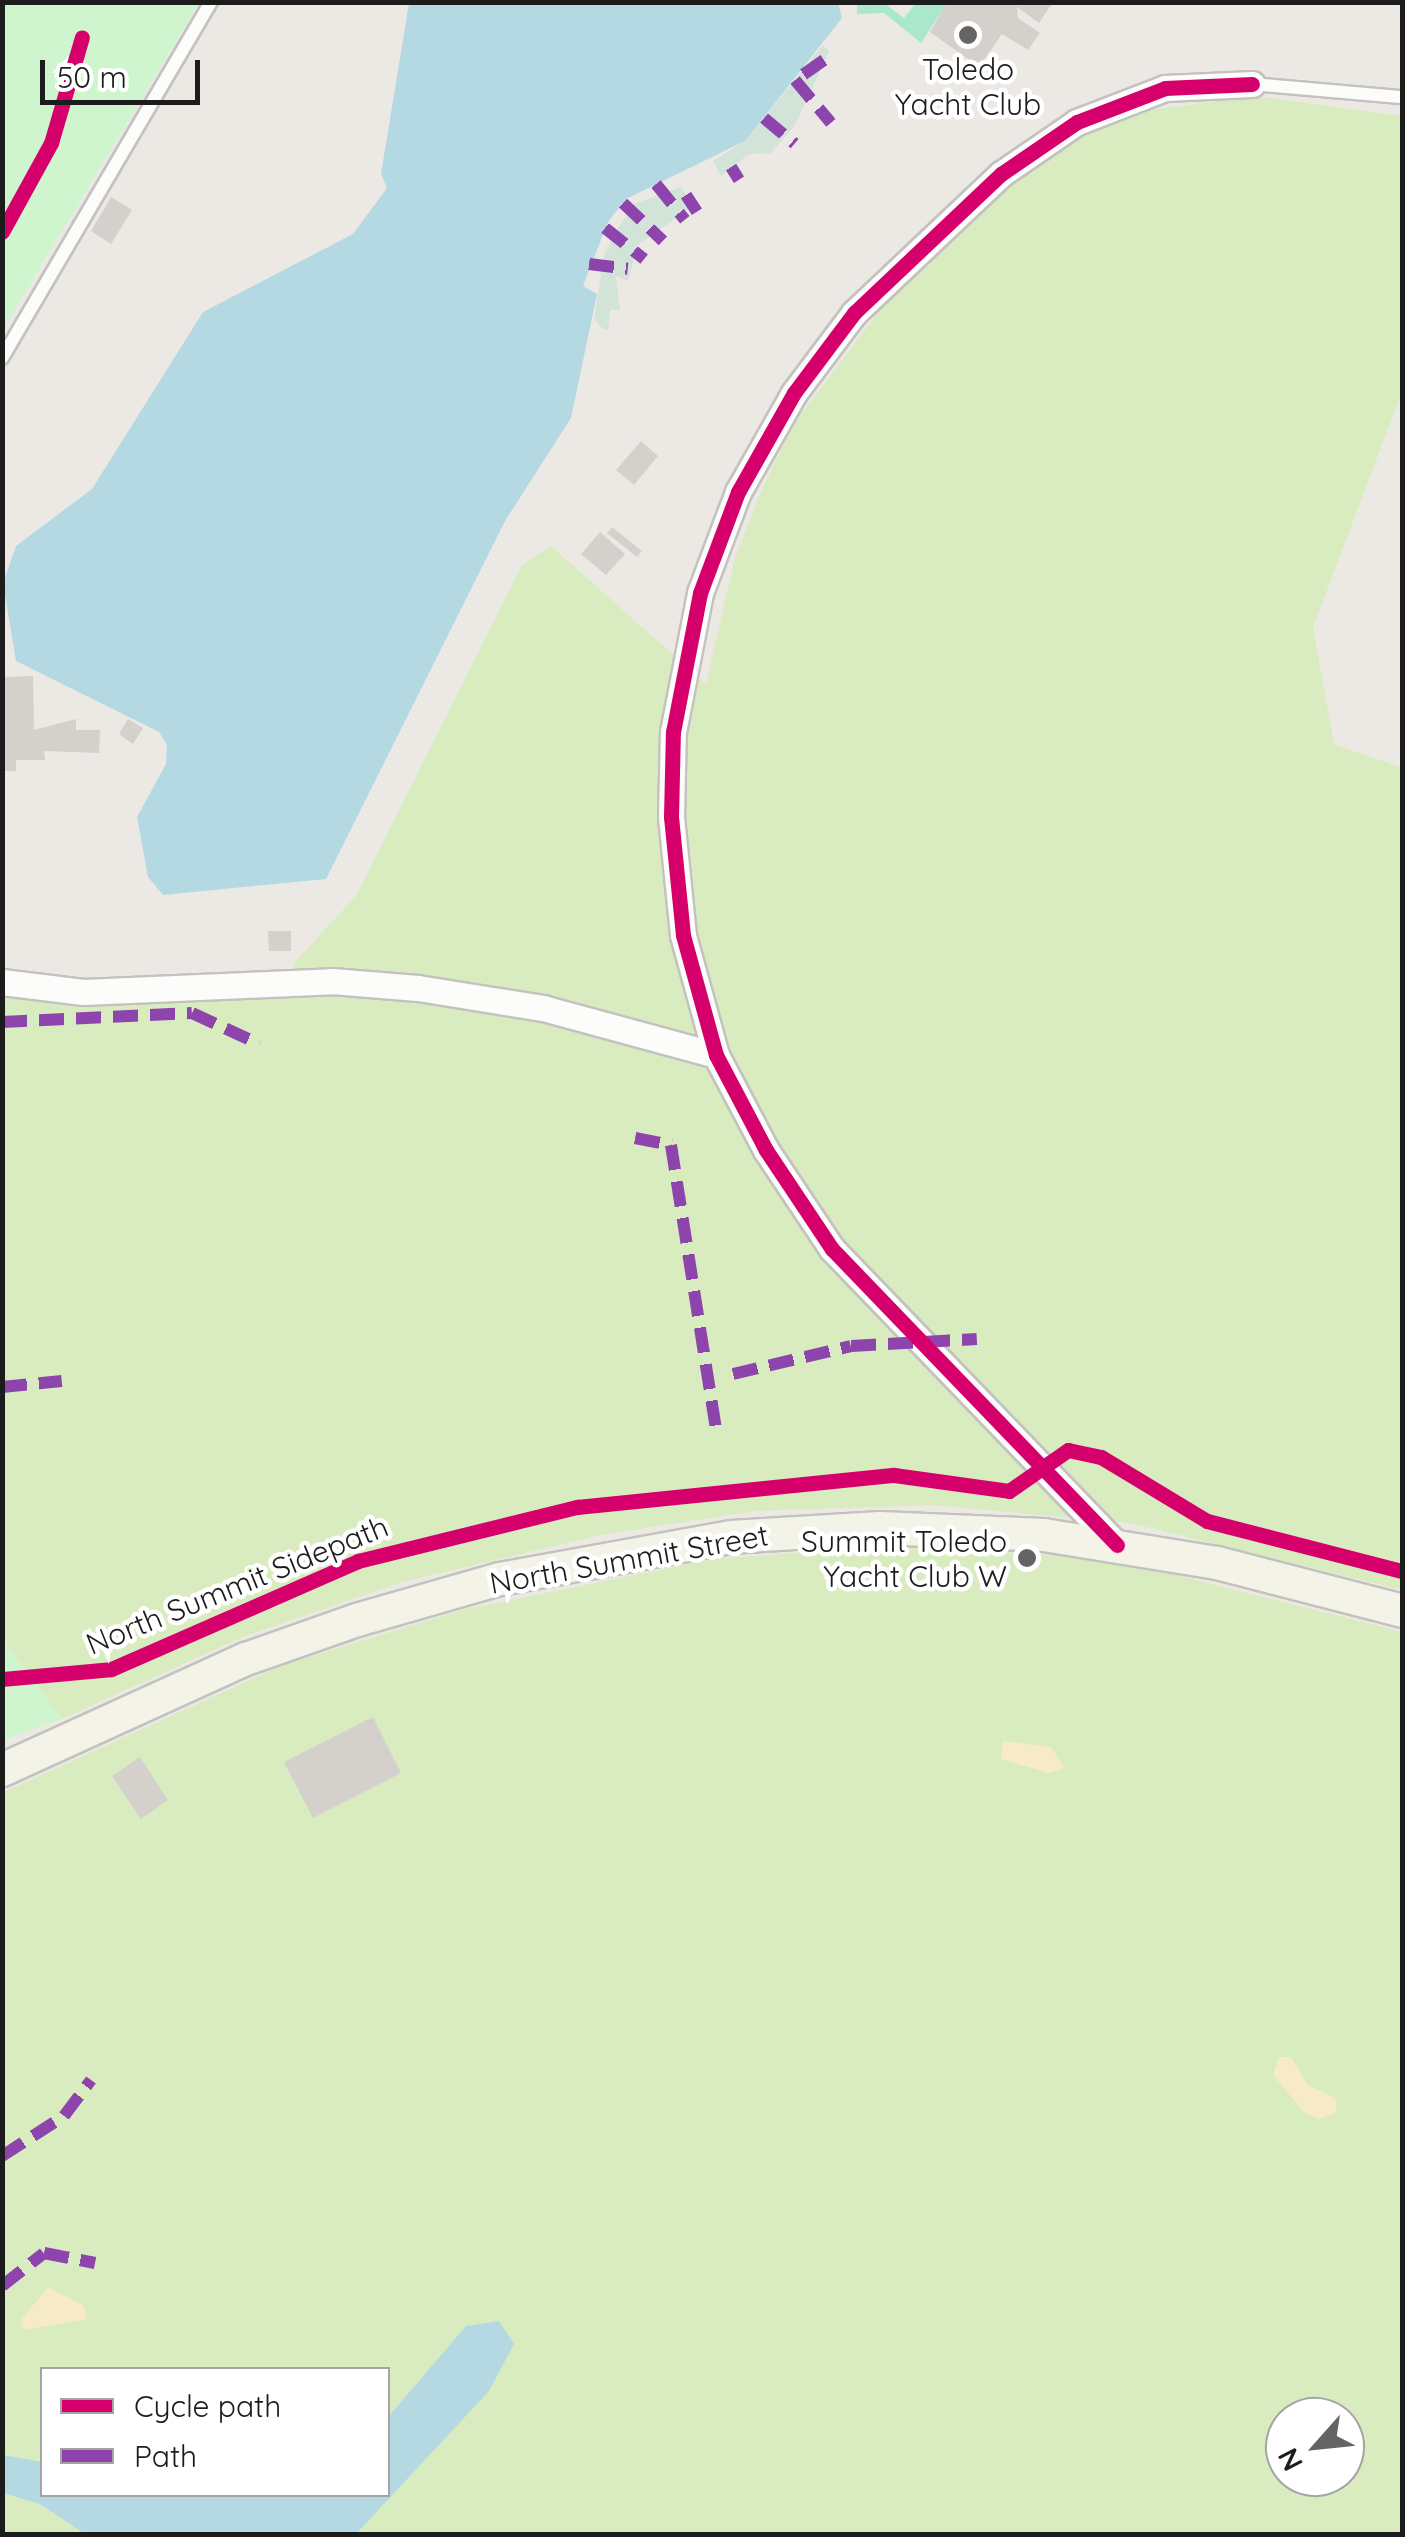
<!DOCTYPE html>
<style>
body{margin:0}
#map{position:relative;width:1405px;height:2537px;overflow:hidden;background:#ece9e4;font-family:Quicksand,sans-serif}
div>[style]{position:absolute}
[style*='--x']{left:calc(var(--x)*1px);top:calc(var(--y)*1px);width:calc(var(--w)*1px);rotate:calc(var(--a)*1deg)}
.grass>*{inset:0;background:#d8ecbf}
.wetland>*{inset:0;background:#d2e3d8}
.sand>*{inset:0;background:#f6ebc6}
.park>*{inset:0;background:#cff5ce}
.pitch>*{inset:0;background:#abe7cc}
.water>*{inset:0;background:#b4d9e2}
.building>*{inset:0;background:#d4d0cc}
.roads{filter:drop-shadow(2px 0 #c4c2c0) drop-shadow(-2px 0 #c4c2c0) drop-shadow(0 2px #c4c2c0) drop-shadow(0 -2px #c4c2c0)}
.service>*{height:12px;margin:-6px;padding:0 6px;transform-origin:6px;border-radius:6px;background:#fcfcfb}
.minor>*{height:25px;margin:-12.5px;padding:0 12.5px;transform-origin:12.5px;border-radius:12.5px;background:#fcfcfb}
.secondary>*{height:32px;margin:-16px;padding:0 16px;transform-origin:16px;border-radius:16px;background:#f3f3e8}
.quiet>*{height:12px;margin-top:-6px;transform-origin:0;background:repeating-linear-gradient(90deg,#8e44ad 0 25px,transparent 0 37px)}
.cycleway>*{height:15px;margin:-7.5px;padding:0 7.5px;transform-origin:7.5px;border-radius:7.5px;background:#d6006c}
.dots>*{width:28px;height:28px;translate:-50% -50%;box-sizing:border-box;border:5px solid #fff;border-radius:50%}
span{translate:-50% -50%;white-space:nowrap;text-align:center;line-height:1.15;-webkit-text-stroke:9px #fff;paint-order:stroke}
.poi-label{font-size:30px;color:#1c1c1c}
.right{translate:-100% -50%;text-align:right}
.street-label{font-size:30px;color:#1c1c1c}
.frame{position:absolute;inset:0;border:5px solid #1c1c1c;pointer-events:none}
.legend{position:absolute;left:40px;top:2367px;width:350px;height:130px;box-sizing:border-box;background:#fff;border:2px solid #a4a4a4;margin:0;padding:12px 18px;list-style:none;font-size:30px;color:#1c1c1c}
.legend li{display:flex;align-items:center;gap:20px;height:50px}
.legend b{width:50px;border:2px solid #a4a4a4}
.north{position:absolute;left:1265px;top:2397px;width:100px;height:100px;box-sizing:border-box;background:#fff;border:2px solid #a4a4a4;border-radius:50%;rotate:243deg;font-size:28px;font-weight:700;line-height:40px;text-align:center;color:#1c1c1c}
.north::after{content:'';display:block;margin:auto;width:35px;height:45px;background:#656462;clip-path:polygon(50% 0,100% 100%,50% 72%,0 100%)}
.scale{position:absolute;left:40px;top:60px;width:160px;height:45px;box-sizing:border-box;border:5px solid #1c1c1c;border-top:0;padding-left:12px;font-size:30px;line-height:35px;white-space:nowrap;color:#1c1c1c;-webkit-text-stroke:8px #fff;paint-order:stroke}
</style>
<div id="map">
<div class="grass">
<i style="clip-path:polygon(1256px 96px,1402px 116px,1402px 392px,1313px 627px,1334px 744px,1402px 768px,1402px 1590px,1130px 1523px,932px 1505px,755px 1511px,601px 1535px,403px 1582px,245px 1636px,62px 1719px,3px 1639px,3px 998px,293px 990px,294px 963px,356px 896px,522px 565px,551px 546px,706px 684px,735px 558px,761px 491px,793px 425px,896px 289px,1028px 170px,1083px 136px,1142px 111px)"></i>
<i style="clip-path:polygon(evenodd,882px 1546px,1058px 1555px,1168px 1573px,1402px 1632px,1402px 2534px,3px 2534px,2px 1793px,283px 1665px,466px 1609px,714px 1559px,882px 1546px,42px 2370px,388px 2370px,388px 2494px,42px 2494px,42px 2370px,882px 1546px,1285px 2417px,1345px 2417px,1345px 2477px,1285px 2477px,1285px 2417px)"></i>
</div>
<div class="wetland">
<i style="clip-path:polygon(823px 45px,829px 52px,795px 125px,771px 153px,749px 154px,721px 176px,713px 161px,745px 141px)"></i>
<i style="clip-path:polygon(681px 187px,693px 206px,638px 245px,628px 281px,616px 276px,620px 310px,610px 310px,608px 330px,602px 328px,594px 319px,604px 256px,616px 231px,634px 204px)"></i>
</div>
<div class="sand">
<i style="clip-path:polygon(1003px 1741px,1051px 1747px,1064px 1768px,1049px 1773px,1001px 1759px)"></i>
<i style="clip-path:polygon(1279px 2057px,1291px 2057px,1308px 2085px,1336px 2098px,1336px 2112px,1319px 2119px,1304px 2112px,1273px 2075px)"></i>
<i style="clip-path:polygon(48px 2287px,84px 2306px,87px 2319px,23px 2330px,21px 2320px)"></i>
</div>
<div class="park">
<i style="clip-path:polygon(3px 2px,199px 3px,3px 329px,2px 3px)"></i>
<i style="clip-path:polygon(3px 1639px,62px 1719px,3px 1740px,2px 1740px)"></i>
</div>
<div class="pitch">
<i style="clip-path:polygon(857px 3px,884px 3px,904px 18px,916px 3px,947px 3px,921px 43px,884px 13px,857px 14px)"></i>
</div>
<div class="water">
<i style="clip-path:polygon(409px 3px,838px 2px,842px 18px,745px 141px,626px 199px,608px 222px,583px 286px,597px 294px,571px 418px,505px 521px,326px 879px,163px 895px,148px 877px,137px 817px,166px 764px,167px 745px,159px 732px,16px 661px,3px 583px,16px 546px,92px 489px,203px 312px,353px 234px,387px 188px,381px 174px)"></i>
<i style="clip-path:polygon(499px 2321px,514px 2344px,489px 2391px,356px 2534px,85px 2534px,40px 2504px,3px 2493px,3px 2455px,42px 2462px,42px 2494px,388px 2494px,388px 2417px,466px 2326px)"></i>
</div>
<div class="building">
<i style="clip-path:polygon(947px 2px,1053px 2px,1039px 23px,1017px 7px,1018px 18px,1040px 33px,1028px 50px,1002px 34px,979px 67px,930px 32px)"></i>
<i style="clip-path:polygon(111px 197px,132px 210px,111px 244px,91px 231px)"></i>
<i style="clip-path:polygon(641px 441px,658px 456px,634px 485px,616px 470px)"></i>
<i style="clip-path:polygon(612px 527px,642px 551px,637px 557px,607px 533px)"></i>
<i style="clip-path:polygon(600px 532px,625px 554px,606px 575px,581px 554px)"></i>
<i style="clip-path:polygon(33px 676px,34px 730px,76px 719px,76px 730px,100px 730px,99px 753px,44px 751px,45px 760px,16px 760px,16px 771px,2px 771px,2px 677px)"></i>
<i style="clip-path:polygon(128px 719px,143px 728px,133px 744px,119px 734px)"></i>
<i style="clip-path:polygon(268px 931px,291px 931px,291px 951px,269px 951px)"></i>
<i style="clip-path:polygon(373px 1717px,401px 1773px,313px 1818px,284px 1762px)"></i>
<i style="clip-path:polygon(140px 1757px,168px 1800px,141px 1819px,112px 1776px)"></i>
</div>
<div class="roads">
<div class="service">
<i style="--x:1252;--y:84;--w:151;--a:5"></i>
<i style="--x:2;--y:358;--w:413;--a:-59.6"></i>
</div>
<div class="minor">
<i style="--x:2;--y:982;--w:82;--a:7"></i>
<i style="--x:83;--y:992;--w:249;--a:-2.5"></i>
<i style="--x:332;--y:981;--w:86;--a:4.7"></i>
<i style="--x:418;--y:988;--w:127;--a:9.1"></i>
<i style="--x:543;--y:1008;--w:179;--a:15.2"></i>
<i style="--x:1117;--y:1545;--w:411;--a:-133.9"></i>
<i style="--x:832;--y:1249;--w:119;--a:-123.7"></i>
<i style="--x:766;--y:1150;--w:107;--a:-117.8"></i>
<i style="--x:716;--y:1055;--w:124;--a:-105.4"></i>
<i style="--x:683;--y:935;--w:119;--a:-95.8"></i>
<i style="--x:671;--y:817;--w:85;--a:-88.7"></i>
<i style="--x:673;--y:732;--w:142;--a:-79"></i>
<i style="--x:700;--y:593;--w:108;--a:-69.4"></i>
<i style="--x:738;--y:492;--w:114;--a:-60.5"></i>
<i style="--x:794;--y:393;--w:100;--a:-53.1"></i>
<i style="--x:854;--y:313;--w:202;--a:-43.4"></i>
<i style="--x:1001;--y:174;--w:92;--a:-34.4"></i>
<i style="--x:1077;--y:122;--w:94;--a:-21.1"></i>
<i style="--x:1165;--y:88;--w:87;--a:-2.6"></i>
</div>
<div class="secondary">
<i style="--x:2;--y:1770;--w:268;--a:-24.5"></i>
<i style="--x:246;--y:1659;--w:118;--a:-19.4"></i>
<i style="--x:357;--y:1620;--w:149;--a:-16"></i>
<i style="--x:500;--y:1579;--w:235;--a:-10.3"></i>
<i style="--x:731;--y:1537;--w:149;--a:-3.5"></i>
<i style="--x:880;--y:1528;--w:164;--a:2.4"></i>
<i style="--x:1044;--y:1535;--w:175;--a:9.2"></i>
<i style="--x:1217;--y:1563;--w:191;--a:14.5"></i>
</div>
</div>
<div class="quiet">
<i style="--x:824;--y:60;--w:35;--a:145"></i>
<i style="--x:795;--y:80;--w:56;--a:50.1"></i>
<i style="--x:764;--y:118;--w:40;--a:40"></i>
<i style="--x:731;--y:167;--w:15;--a:58"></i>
<i style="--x:656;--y:184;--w:46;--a:51.1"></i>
<i style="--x:686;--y:195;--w:20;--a:57"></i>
<i style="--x:623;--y:203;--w:55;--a:43.5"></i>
<i style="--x:605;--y:228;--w:50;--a:38.5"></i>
<i style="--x:589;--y:264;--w:39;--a:7"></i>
<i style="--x:2;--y:1022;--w:190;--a:-2.7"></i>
<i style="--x:192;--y:1013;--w:74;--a:24.8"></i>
<i style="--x:635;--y:1138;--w:37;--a:11"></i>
<i style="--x:671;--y:1145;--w:294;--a:81"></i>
<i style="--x:733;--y:1374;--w:121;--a:-13.3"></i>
<i style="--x:851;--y:1346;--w:126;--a:-3.2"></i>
<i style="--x:2;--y:1387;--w:60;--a:-5.7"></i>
<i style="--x:2;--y:2156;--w:74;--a:-32.8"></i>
<i style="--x:64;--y:2116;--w:45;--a:-53.1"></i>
<i style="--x:2;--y:2286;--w:53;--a:-38.2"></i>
<i style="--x:44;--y:2253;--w:52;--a:11.1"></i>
</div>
<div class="cycleway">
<i style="--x:2;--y:232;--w:102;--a:-61.2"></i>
<i style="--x:51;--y:143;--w:110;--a:-73.7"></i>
<i style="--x:1117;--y:1545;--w:411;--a:-133.9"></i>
<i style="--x:832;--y:1249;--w:119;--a:-123.7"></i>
<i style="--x:766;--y:1150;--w:107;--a:-117.8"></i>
<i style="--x:716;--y:1055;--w:124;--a:-105.4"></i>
<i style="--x:683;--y:935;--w:119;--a:-95.8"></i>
<i style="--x:671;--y:817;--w:85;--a:-88.7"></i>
<i style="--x:673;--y:732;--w:142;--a:-79"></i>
<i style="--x:700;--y:593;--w:108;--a:-69.4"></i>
<i style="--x:738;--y:492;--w:114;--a:-60.5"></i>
<i style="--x:794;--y:393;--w:100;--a:-53.1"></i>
<i style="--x:854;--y:313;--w:202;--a:-43.4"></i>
<i style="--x:1001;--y:174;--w:92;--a:-34.4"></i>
<i style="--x:1077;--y:122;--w:94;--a:-21.1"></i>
<i style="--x:1165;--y:88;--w:87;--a:-2.6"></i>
<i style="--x:2;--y:1679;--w:109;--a:-5.2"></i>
<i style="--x:111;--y:1669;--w:270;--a:-23.6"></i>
<i style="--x:358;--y:1561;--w:226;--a:-13.9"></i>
<i style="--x:577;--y:1507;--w:319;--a:-5.8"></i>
<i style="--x:894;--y:1475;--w:116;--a:7.9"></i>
<i style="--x:1009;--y:1491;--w:72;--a:-34.8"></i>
<i style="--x:1068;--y:1450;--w:34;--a:12"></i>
<i style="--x:1101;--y:1457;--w:124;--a:31.1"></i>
<i style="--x:1207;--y:1521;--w:201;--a:14.4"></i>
</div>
<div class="dots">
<i style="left:968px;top:35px;background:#656462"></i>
<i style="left:1027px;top:1558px;background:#656462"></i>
</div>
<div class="poi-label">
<span style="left:968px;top:86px">Toledo<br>Yacht Club</span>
<span class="right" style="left:1007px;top:1558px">Summit Toledo<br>Yacht Club W</span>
</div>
<div class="street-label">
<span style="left:629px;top:1559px;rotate:-10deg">North Summit Street</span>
<span style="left:237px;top:1585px;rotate:-22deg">North Summit Sidepath</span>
</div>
<div class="frame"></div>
<ul class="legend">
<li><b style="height:12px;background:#d6006c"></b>Cycle path</li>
<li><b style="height:12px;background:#8e44ad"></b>Path</li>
</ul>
<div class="north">N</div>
<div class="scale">50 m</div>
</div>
